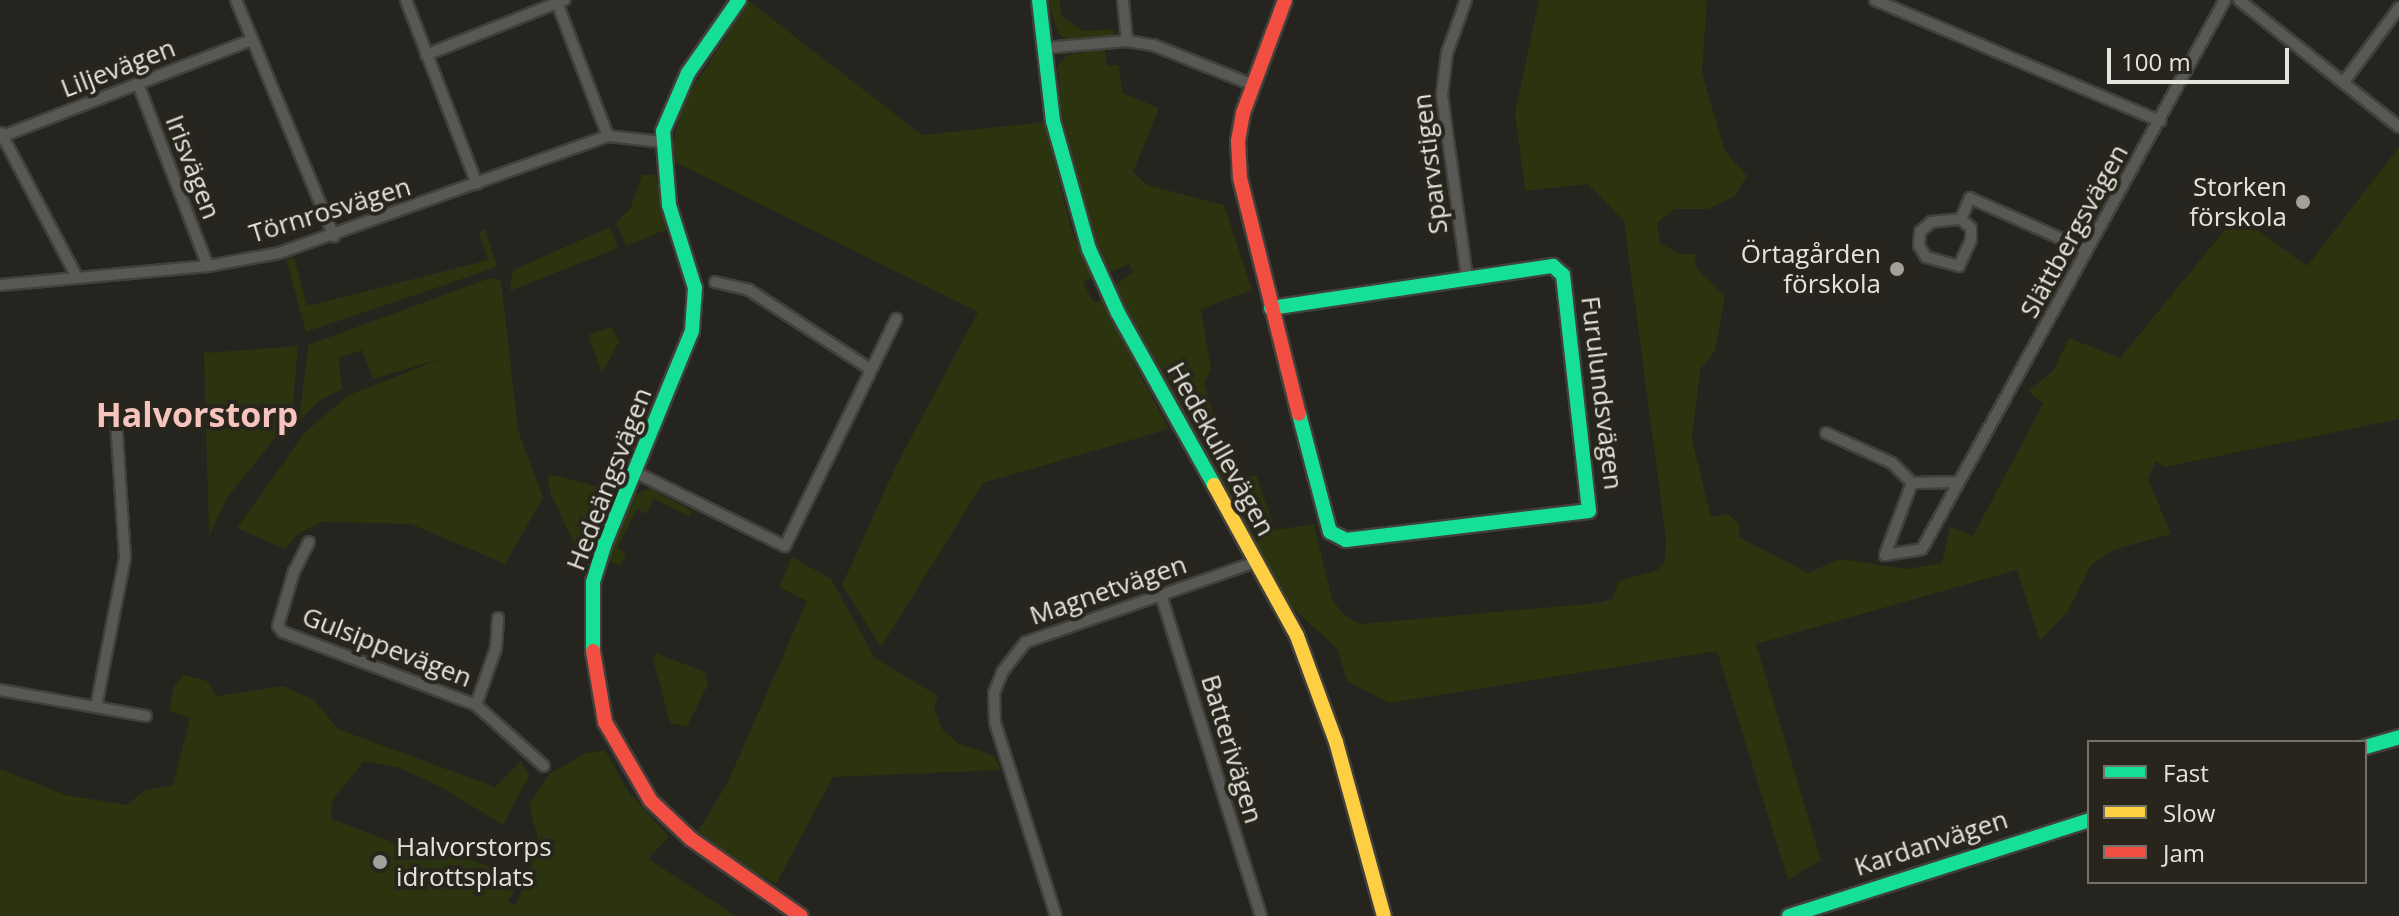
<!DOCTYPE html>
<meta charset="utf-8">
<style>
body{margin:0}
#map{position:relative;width:2399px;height:916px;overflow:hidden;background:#25241f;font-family:"Open Sans",sans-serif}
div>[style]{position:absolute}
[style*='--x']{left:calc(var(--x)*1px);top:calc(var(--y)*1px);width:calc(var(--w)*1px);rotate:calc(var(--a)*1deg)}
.green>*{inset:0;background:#2c330f}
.roads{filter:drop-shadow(2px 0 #41403b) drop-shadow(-2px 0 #41403b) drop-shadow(0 2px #41403b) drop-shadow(0 -2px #41403b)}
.street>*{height:10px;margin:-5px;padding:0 5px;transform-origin:5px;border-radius:5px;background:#585854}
.fast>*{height:14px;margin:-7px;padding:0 7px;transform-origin:7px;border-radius:7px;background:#16e098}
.slow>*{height:14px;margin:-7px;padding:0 7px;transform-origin:7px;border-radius:7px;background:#ffcf43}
.jam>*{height:14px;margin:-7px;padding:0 7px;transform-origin:7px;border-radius:7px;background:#f24e42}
.dots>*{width:22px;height:22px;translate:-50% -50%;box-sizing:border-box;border:4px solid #28261c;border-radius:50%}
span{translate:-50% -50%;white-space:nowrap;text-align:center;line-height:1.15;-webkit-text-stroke:8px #28261c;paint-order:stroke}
.street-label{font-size:26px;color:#e4e3dc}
.poi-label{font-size:26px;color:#e4e3dc}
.right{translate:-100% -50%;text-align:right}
.left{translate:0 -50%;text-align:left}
.district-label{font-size:34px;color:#f6c3bd;font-weight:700}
.legend{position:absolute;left:2087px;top:740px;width:280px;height:144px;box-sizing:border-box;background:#28261c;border:2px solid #737269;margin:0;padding:10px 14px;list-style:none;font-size:24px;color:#e4e3dc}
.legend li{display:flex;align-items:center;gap:16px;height:40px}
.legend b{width:40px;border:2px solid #737269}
.scale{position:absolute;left:2107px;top:48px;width:182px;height:36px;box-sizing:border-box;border:4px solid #e4e3dc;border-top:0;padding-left:10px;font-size:24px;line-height:28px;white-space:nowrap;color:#e4e3dc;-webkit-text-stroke:6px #28261c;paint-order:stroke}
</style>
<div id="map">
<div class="green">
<i style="clip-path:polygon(1047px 0,1060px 0,1061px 15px,1083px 31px,1113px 29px,1115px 36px,1067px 39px,1059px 35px)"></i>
<i style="clip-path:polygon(1539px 0,1707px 0,1702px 73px,1725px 151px,1747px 176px,1735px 196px,1708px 209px,1675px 209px,1657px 223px,1660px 243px,1680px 254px,1695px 254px,1696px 268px,1725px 296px,1715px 351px,1700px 370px,1692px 440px,1711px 517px,1728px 514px,1739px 524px,1739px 537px,1808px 573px,1840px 559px,1906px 569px,1942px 563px,1950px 527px,1973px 536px,2043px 404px,2028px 391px,2053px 371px,2069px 338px,2120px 358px,2237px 215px,2307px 266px,2399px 147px,2399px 419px,2165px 467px,2156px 461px,2148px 479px,2171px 534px,2113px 550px,2091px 565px,2068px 611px,2040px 641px,2017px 570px,1756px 644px,1821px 860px,1788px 880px,1717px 651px,1389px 703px,1347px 681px,1337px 648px,1291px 607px,1127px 312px,1114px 285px,1133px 272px,1129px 264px,1109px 273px,1090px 225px,1060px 107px,1058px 65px,1067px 55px,1105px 49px,1107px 66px,1119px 65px,1122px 93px,1159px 108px,1133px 172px,1147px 185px,1224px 205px,1252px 290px,1201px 309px,1211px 369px,1204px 383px,1234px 480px,1256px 475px,1275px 530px,1314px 524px,1332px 599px,1343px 614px,1360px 624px,1597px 603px,1612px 599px,1619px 581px,1657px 570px,1665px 561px,1666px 539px,1624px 221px,1588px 184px,1525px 191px,1515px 113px)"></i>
<i style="clip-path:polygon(749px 1px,922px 135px,1044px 122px,1071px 228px,1092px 278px,1083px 282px,1094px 303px,1101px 300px,1169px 429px,983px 483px,881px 647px,842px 585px,896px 466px,978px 312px,675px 162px,673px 142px,683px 103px)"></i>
<i style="clip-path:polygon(655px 174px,670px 228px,626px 246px,616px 222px,630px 209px,642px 175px)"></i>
<i style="clip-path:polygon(610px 227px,618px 248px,510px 291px,513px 270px)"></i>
<i style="clip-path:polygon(485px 229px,497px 267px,306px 332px,286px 259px,294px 257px,307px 306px,488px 260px,479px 233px)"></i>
<i style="clip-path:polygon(490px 278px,501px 280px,518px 430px,543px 498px,505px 564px,411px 524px,322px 522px,299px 533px,285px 549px,237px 528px,305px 432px,349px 395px,443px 358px,373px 379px,362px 350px,339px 358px,342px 389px,319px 401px,299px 422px,308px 345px)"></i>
<i style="clip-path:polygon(612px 327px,619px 342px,602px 373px,589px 339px,590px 334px)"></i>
<i style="clip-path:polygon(298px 346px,292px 417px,227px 498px,209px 537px,204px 353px)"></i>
<i style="clip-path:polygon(555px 475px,612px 491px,585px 566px,551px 495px,547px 476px)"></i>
<i style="clip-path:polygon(650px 488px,692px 511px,689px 516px,654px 499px,646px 514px,637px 509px,617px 548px,626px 554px,620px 566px,604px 558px,632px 496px)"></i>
<i style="clip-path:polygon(792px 557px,831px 579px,875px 658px,938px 696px,934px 709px,943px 730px,959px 744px,995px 756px,1001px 770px,833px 777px,776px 884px,723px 853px,698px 831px,728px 782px,807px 601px,779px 587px)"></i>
<i style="clip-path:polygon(656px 653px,705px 672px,708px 684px,687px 727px,670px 723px,653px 659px)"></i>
<i style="clip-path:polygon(184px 675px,207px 681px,217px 696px,283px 686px,313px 699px,338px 729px,495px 787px,521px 761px,529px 776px,503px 825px,441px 787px,400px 768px,364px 761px,334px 798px,331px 810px,332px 819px,421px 853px,424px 844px,521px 877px,508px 902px,516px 905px,539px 843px,529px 804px,550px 773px,586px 753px,605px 750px,628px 791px,669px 837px,648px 859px,736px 916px,0 916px,0 769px,66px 795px,127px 805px,145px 790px,173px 785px,190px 718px,169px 711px,174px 686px)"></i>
</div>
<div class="roads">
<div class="street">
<i style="--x:236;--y:0;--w:256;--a:67.5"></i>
<i style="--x:406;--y:0;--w:197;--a:68.9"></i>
<i style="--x:556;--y:0;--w:146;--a:69.1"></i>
<i style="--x:1123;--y:0;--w:41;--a:84.4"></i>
<i style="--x:1127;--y:41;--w:26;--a:9"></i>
<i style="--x:1153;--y:45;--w:108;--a:21.8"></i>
<i style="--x:1466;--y:0;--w:56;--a:109.7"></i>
<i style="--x:1447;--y:53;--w:42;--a:96.8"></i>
<i style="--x:1442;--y:95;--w:185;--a:82.2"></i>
<i style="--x:1875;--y:0;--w:310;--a:23"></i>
<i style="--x:2239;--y:0;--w:204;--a:38.4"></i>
<i style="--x:1044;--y:48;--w:83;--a:-4.8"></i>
<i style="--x:426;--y:55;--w:149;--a:-21.7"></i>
<i style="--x:2343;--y:83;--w:94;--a:-53.3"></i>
<i style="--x:138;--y:84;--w:195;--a:69"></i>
<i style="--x:1;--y:133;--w:163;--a:62.2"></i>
<i style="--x:0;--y:137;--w:270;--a:-21.1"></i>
<i style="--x:1961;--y:219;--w:13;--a:42"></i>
<i style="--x:1971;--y:228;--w:12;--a:90"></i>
<i style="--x:1971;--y:240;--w:29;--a:115"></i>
<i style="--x:1959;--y:266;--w:34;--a:-165"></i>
<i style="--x:1926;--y:257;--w:13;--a:-122"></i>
<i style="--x:1919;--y:246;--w:14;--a:-86"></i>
<i style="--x:1920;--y:232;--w:15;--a:-42"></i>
<i style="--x:1931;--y:222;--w:30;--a:-6"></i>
<i style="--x:1961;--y:219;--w:23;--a:-67"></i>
<i style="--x:1970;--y:198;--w:128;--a:24"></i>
<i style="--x:715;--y:282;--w:35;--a:13"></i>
<i style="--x:749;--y:290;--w:145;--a:33.1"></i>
<i style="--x:0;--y:285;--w:209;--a:-5.2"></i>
<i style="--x:208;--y:266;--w:72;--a:-10.4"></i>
<i style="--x:279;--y:253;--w:349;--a:-19.6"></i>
<i style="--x:608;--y:136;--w:54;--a:6.3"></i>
<i style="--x:1826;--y:433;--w:72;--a:24.4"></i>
<i style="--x:1892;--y:463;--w:28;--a:45"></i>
<i style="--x:635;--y:472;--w:167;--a:26.3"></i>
<i style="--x:785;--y:546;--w:253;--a:-63.9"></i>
<i style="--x:1957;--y:482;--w:45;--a:178.7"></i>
<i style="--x:1912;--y:483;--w:77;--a:110.6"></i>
<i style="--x:1885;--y:555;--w:37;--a:-9"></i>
<i style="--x:1922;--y:549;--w:627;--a:-61.11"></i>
<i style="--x:309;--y:542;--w:33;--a:117"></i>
<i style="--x:294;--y:571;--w:57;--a:106.2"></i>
<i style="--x:278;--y:626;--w:8;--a:50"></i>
<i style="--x:283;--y:632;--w:206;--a:20.7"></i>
<i style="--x:476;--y:705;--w:91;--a:41.9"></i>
<i style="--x:1161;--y:595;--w:336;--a:72.7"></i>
<i style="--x:0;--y:690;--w:148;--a:10.1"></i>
<i style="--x:476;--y:705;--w:60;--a:-70.7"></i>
<i style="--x:496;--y:648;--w:30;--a:-86"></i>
<i style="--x:96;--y:707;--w:152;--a:-79"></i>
<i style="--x:125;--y:558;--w:140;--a:-93.7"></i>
<i style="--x:1056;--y:916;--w:203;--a:-107.5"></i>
<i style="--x:995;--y:722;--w:29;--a:-92"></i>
<i style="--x:994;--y:693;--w:24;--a:-68"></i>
<i style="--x:1003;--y:671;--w:37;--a:-52"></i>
<i style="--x:1026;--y:642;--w:244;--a:-19.2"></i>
</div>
<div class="fast">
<i style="--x:1039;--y:0;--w:122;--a:83.4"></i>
<i style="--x:1053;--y:121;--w:133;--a:74.3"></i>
<i style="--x:1089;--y:249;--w:70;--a:65.6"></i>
<i style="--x:1118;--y:313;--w:197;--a:60.8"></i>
<i style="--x:1271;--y:308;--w:285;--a:-8.5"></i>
<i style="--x:1553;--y:266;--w:13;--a:42"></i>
<i style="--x:1563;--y:275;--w:237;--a:83.7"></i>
<i style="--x:1589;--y:511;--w:245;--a:173.2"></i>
<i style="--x:1346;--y:540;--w:18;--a:-153"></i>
<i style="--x:1330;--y:532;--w:122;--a:-104.7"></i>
<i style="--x:593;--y:651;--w:69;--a:-90"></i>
<i style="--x:593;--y:582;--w:41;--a:-72.9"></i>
<i style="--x:605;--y:543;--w:229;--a:-67.7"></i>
<i style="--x:692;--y:331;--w:43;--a:-86"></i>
<i style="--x:695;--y:288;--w:87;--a:-107.4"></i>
<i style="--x:669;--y:205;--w:74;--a:-94.6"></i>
<i style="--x:663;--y:131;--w:63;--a:-66.7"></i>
<i style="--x:688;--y:73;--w:89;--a:-55.1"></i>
<i style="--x:2365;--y:747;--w:35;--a:-16"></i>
<i style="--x:1789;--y:916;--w:315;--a:-17.7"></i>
</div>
<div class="slow">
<i style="--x:1214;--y:485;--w:172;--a:61.2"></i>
<i style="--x:1297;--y:636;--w:113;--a:69.8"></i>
<i style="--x:1336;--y:742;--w:180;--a:74.6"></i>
</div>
<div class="jam">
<i style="--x:1285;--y:0;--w:121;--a:110.4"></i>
<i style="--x:1243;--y:113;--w:28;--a:100"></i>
<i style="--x:1238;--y:141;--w:37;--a:87"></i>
<i style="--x:1240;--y:178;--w:243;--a:76"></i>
<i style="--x:593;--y:651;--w:72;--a:80.4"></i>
<i style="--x:605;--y:722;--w:91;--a:59.8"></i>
<i style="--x:651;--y:801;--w:55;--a:43.5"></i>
<i style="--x:691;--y:839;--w:134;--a:35"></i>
</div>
</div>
<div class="dots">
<i style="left:2303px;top:202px;background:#a1a09a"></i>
<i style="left:1897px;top:269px;background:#a1a09a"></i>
<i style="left:380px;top:862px;background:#a1a09a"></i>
</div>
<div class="street-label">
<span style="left:118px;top:68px;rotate:-21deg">Liljevägen</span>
<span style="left:1430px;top:164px;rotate:-97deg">Sparvstigen</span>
<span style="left:193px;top:167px;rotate:69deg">Irisvägen</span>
<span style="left:330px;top:210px;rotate:-17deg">Törnrosvägen</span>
<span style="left:2074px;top:231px;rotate:-61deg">Slättbergsvägen</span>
<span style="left:1602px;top:393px;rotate:83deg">Furulundsvägen</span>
<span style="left:1221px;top:449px;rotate:61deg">Hedekullevägen</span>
<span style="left:609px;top:479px;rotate:-69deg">Hedeängsvägen</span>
<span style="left:1108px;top:590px;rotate:-19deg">Magnetvägen</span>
<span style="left:387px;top:647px;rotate:21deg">Gulsippevägen</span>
<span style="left:1232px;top:749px;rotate:73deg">Batterivägen</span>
<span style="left:1931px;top:843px;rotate:-18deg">Kardanvägen</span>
</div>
<div class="poi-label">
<span class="right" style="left:2287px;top:202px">Storken<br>förskola</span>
<span class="right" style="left:1881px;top:269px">Örtagården<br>förskola</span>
<span class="left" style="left:396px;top:862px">Halvorstorps<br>idrottsplats</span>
</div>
<div class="district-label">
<span style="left:197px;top:415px">Halvorstorp</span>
</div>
<ul class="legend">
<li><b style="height:10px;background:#16e098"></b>Fast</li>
<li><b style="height:10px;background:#ffcf43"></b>Slow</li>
<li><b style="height:10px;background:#f24e42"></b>Jam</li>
</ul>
<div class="scale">100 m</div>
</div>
